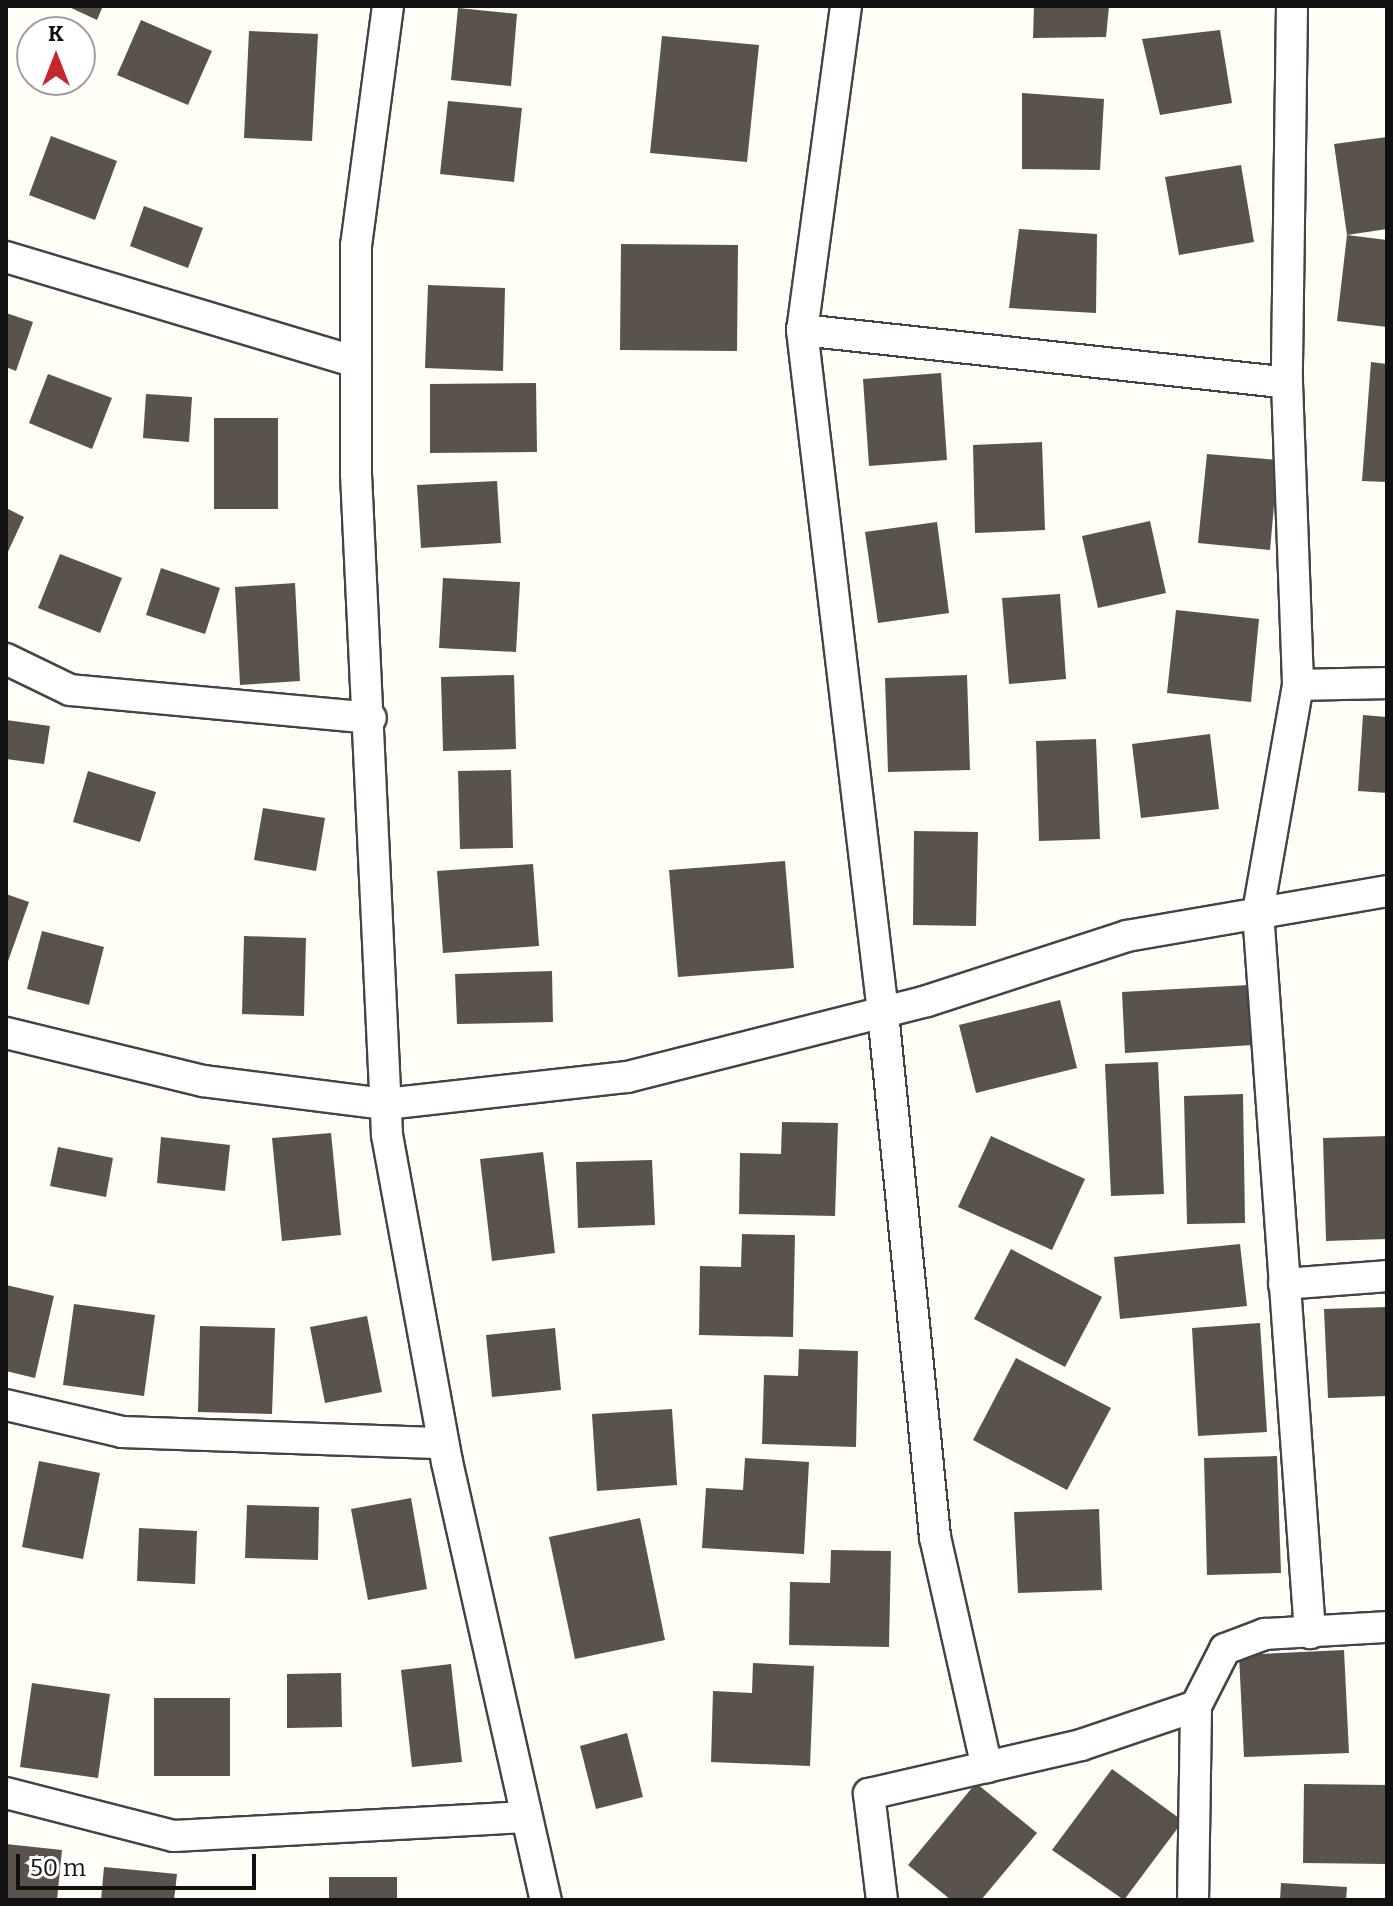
<!DOCTYPE html>
<style>
body{margin:0}
#map{position:relative;width:1393px;height:1906px;overflow:hidden;background:#fffdf5;font-family:Bitter,serif}
div>[style]{position:absolute}
[style*='--x']{left:calc(var(--x)*1px);top:calc(var(--y)*1px);width:calc(var(--w)*1px);rotate:calc(var(--a)*1deg)}
.building>*{inset:0;background:#5a524d}
.roads{filter:drop-shadow(2px 0 #444) drop-shadow(-2px 0 #444) drop-shadow(0 2px #444) drop-shadow(0 -2px #444)}
.street>*{height:30px;margin:-15px;padding:0 15px;transform-origin:15px;border-radius:15px;background:#fff}
span{translate:-50% -50%;white-space:nowrap;text-align:center;line-height:1.15;-webkit-text-stroke:8px #fff;paint-order:stroke}
.frame{position:absolute;inset:0;border:8px solid #111;pointer-events:none}
.north{position:absolute;left:16px;top:16px;width:80px;height:80px;box-sizing:border-box;background:#fff;border:2px solid #a0a0a0;border-radius:50%;rotate:0deg;font-size:22px;font-weight:700;line-height:32px;text-align:center;color:#111}
.north::after{content:'';display:block;margin:auto;width:28px;height:36px;background:#c4262e;clip-path:polygon(50% 0,100% 100%,50% 72%,0 100%)}
.scale{position:absolute;left:16px;top:1854px;width:240px;height:36px;box-sizing:border-box;border:4px solid #111;border-top:0;padding-left:10px;font-size:24px;line-height:28px;white-space:nowrap;color:#111;-webkit-text-stroke:6px #fff;paint-order:stroke}
</style>
<div id="map">
<div class="building">
<i style="clip-path:polygon(67px 6px,103px 6px,97px 20px)"></i>
<i style="clip-path:polygon(1034px 6px,1109px 6px,1106px 37px,1033px 38px)"></i>
<i style="clip-path:polygon(458px 8px,517px 14px,511px 86px,451px 80px)"></i>
<i style="clip-path:polygon(141px 20px,212px 51px,188px 105px,117px 75px)"></i>
<i style="clip-path:polygon(1220px 30px,1232px 103px,1160px 115px,1142px 39px)"></i>
<i style="clip-path:polygon(249px 31px,318px 34px,312px 141px,244px 138px)"></i>
<i style="clip-path:polygon(662px 36px,759px 45px,747px 162px,650px 153px)"></i>
<i style="clip-path:polygon(1022px 93px,1104px 99px,1100px 170px,1022px 169px)"></i>
<i style="clip-path:polygon(448px 101px,522px 108px,514px 182px,440px 174px)"></i>
<i style="clip-path:polygon(51px 136px,117px 161px,95px 220px,29px 195px)"></i>
<i style="clip-path:polygon(1387px 137px,1387px 229px,1347px 235px,1334px 144px)"></i>
<i style="clip-path:polygon(1241px 165px,1254px 242px,1179px 255px,1165px 177px)"></i>
<i style="clip-path:polygon(144px 206px,203px 228px,188px 268px,130px 246px)"></i>
<i style="clip-path:polygon(1019px 229px,1097px 234px,1096px 313px,1009px 308px)"></i>
<i style="clip-path:polygon(1347px 235px,1387px 240px,1387px 327px,1337px 321px)"></i>
<i style="clip-path:polygon(621px 244px,738px 245px,737px 351px,620px 350px)"></i>
<i style="clip-path:polygon(428px 285px,505px 288px,503px 371px,425px 368px)"></i>
<i style="clip-path:polygon(6px 313px,33px 322px,16px 371px,6px 367px)"></i>
<i style="clip-path:polygon(1371px 362px,1387px 364px,1387px 482px,1362px 481px)"></i>
<i style="clip-path:polygon(941px 373px,947px 460px,869px 466px,863px 379px)"></i>
<i style="clip-path:polygon(48px 374px,112px 398px,92px 449px,29px 423px)"></i>
<i style="clip-path:polygon(536px 383px,537px 452px,430px 453px,430px 384px)"></i>
<i style="clip-path:polygon(146px 394px,192px 397px,189px 442px,143px 438px)"></i>
<i style="clip-path:polygon(214px 418px,278px 418px,278px 509px,214px 509px)"></i>
<i style="clip-path:polygon(1042px 442px,1045px 530px,975px 533px,973px 445px)"></i>
<i style="clip-path:polygon(1207px 454px,1278px 460px,1270px 550px,1198px 543px)"></i>
<i style="clip-path:polygon(497px 481px,501px 543px,421px 548px,417px 485px)"></i>
<i style="clip-path:polygon(6px 508px,24px 517px,6px 556px)"></i>
<i style="clip-path:polygon(1150px 521px,1166px 593px,1098px 608px,1082px 536px)"></i>
<i style="clip-path:polygon(937px 522px,949px 613px,878px 623px,865px 532px)"></i>
<i style="clip-path:polygon(60px 554px,122px 578px,100px 633px,38px 608px)"></i>
<i style="clip-path:polygon(161px 568px,220px 588px,205px 634px,146px 615px)"></i>
<i style="clip-path:polygon(443px 578px,520px 582px,516px 652px,439px 648px)"></i>
<i style="clip-path:polygon(295px 583px,300px 681px,240px 685px,235px 587px)"></i>
<i style="clip-path:polygon(1060px 594px,1066px 679px,1009px 684px,1002px 598px)"></i>
<i style="clip-path:polygon(1176px 610px,1259px 619px,1251px 702px,1167px 693px)"></i>
<i style="clip-path:polygon(514px 675px,516px 749px,443px 751px,441px 677px)"></i>
<i style="clip-path:polygon(967px 675px,970px 770px,888px 772px,885px 678px)"></i>
<i style="clip-path:polygon(1363px 715px,1387px 717px,1387px 793px,1358px 791px)"></i>
<i style="clip-path:polygon(6px 720px,50px 726px,44px 764px,6px 759px)"></i>
<i style="clip-path:polygon(1210px 734px,1219px 809px,1141px 818px,1132px 744px)"></i>
<i style="clip-path:polygon(1096px 739px,1100px 839px,1039px 841px,1036px 741px)"></i>
<i style="clip-path:polygon(511px 770px,513px 848px,460px 849px,458px 771px)"></i>
<i style="clip-path:polygon(88px 771px,156px 792px,140px 842px,73px 822px)"></i>
<i style="clip-path:polygon(263px 808px,325px 818px,316px 871px,254px 860px)"></i>
<i style="clip-path:polygon(914px 831px,978px 832px,976px 926px,913px 925px)"></i>
<i style="clip-path:polygon(785px 861px,794px 968px,678px 977px,669px 870px)"></i>
<i style="clip-path:polygon(533px 864px,539px 946px,443px 953px,437px 871px)"></i>
<i style="clip-path:polygon(6px 894px,29px 902px,6px 967px)"></i>
<i style="clip-path:polygon(42px 931px,104px 947px,89px 1005px,27px 989px)"></i>
<i style="clip-path:polygon(244px 936px,306px 938px,304px 1016px,242px 1014px)"></i>
<i style="clip-path:polygon(552px 971px,553px 1022px,457px 1024px,455px 974px)"></i>
<i style="clip-path:polygon(1249px 985px,1253px 1045px,1125px 1053px,1122px 992px)"></i>
<i style="clip-path:polygon(1060px 1000px,1077px 1068px,976px 1093px,959px 1025px)"></i>
<i style="clip-path:polygon(1158px 1062px,1164px 1194px,1111px 1196px,1105px 1064px)"></i>
<i style="clip-path:polygon(1243px 1094px,1245px 1223px,1187px 1224px,1184px 1096px)"></i>
<i style="clip-path:polygon(782px 1122px,838px 1123px,835px 1216px,739px 1214px,740px 1153px,781px 1154px)"></i>
<i style="clip-path:polygon(331px 1133px,341px 1235px,282px 1241px,272px 1138px)"></i>
<i style="clip-path:polygon(991px 1136px,1085px 1179px,1052px 1250px,958px 1207px)"></i>
<i style="clip-path:polygon(1387px 1136px,1387px 1239px,1326px 1241px,1323px 1138px)"></i>
<i style="clip-path:polygon(161px 1137px,230px 1145px,225px 1191px,157px 1183px)"></i>
<i style="clip-path:polygon(58px 1147px,113px 1158px,106px 1197px,50px 1186px)"></i>
<i style="clip-path:polygon(543px 1152px,555px 1253px,492px 1261px,480px 1159px)"></i>
<i style="clip-path:polygon(652px 1160px,655px 1225px,578px 1228px,576px 1162px)"></i>
<i style="clip-path:polygon(742px 1234px,795px 1235px,793px 1337px,699px 1335px,700px 1266px,741px 1267px)"></i>
<i style="clip-path:polygon(1240px 1244px,1247px 1306px,1120px 1319px,1114px 1257px)"></i>
<i style="clip-path:polygon(1011px 1249px,1102px 1297px,1065px 1367px,974px 1319px)"></i>
<i style="clip-path:polygon(6px 1285px,54px 1296px,35px 1378px,6px 1371px)"></i>
<i style="clip-path:polygon(74px 1304px,155px 1315px,144px 1396px,63px 1385px)"></i>
<i style="clip-path:polygon(1387px 1307px,1387px 1396px,1328px 1398px,1324px 1309px)"></i>
<i style="clip-path:polygon(367px 1316px,382px 1392px,325px 1403px,310px 1327px)"></i>
<i style="clip-path:polygon(1260px 1323px,1267px 1432px,1198px 1436px,1192px 1328px)"></i>
<i style="clip-path:polygon(200px 1326px,275px 1328px,272px 1414px,198px 1412px)"></i>
<i style="clip-path:polygon(555px 1328px,561px 1390px,492px 1397px,486px 1335px)"></i>
<i style="clip-path:polygon(799px 1349px,858px 1351px,856px 1447px,762px 1444px,764px 1375px,798px 1376px)"></i>
<i style="clip-path:polygon(1016px 1358px,1111px 1408px,1067px 1490px,973px 1440px)"></i>
<i style="clip-path:polygon(672px 1409px,677px 1485px,597px 1491px,592px 1414px)"></i>
<i style="clip-path:polygon(1277px 1456px,1281px 1573px,1207px 1575px,1204px 1458px)"></i>
<i style="clip-path:polygon(745px 1458px,809px 1462px,804px 1554px,702px 1548px,706px 1488px,743px 1490px)"></i>
<i style="clip-path:polygon(39px 1461px,100px 1473px,83px 1559px,22px 1547px)"></i>
<i style="clip-path:polygon(411px 1498px,427px 1589px,368px 1600px,351px 1509px)"></i>
<i style="clip-path:polygon(247px 1505px,319px 1507px,318px 1560px,245px 1558px)"></i>
<i style="clip-path:polygon(1099px 1509px,1102px 1590px,1018px 1593px,1014px 1512px)"></i>
<i style="clip-path:polygon(640px 1518px,665px 1640px,575px 1659px,549px 1537px)"></i>
<i style="clip-path:polygon(139px 1528px,197px 1531px,195px 1584px,137px 1581px)"></i>
<i style="clip-path:polygon(831px 1550px,891px 1551px,889px 1647px,789px 1645px,790px 1582px,830px 1583px)"></i>
<i style="clip-path:polygon(1344px 1650px,1349px 1753px,1244px 1757px,1239px 1655px)"></i>
<i style="clip-path:polygon(753px 1663px,814px 1666px,810px 1766px,711px 1762px,713px 1691px,752px 1693px)"></i>
<i style="clip-path:polygon(451px 1664px,462px 1762px,412px 1767px,401px 1670px)"></i>
<i style="clip-path:polygon(341px 1673px,342px 1727px,287px 1728px,287px 1674px)"></i>
<i style="clip-path:polygon(32px 1683px,110px 1694px,98px 1778px,20px 1767px)"></i>
<i style="clip-path:polygon(154px 1698px,230px 1698px,230px 1776px,154px 1776px)"></i>
<i style="clip-path:polygon(627px 1733px,643px 1797px,596px 1809px,580px 1746px)"></i>
<i style="clip-path:polygon(1112px 1769px,1183px 1821px,1124px 1900px,1052px 1850px)"></i>
<i style="clip-path:polygon(976px 1783px,1037px 1833px,981px 1900px,951px 1900px,908px 1865px)"></i>
<i style="clip-path:polygon(1304px 1784px,1387px 1785px,1387px 1864px,1303px 1863px)"></i>
<i style="clip-path:polygon(6px 1844px,62px 1850px,57px 1900px,6px 1900px)"></i>
<i style="clip-path:polygon(104px 1867px,177px 1874px,174px 1900px,101px 1900px)"></i>
<i style="clip-path:polygon(329px 1877px,397px 1877px,397px 1900px,329px 1900px)"></i>
<i style="clip-path:polygon(1281px 1883px,1347px 1887px,1346px 1900px,1280px 1900px)"></i>
</div>
<div class="roads">
<div class="street">
<i style="--x:388;--y:6;--w:241;--a:97.6"></i>
<i style="--x:356;--y:245;--w:229;--a:90"></i>
<i style="--x:356;--y:474;--w:662;--a:87.31"></i>
<i style="--x:387;--y:1135;--w:332;--a:79.6"></i>
<i style="--x:447;--y:1462;--w:449;--a:77.3"></i>
<i style="--x:846;--y:6;--w:327;--a:97.7"></i>
<i style="--x:802;--y:330;--w:687;--a:83.23"></i>
<i style="--x:883;--y:1012;--w:528;--a:84.34"></i>
<i style="--x:935;--y:1537;--w:236;--a:77.3"></i>
<i style="--x:1292;--y:6;--w:377;--a:90.8"></i>
<i style="--x:1287;--y:383;--w:302;--a:87.9"></i>
<i style="--x:1298;--y:685;--w:230;--a:100"></i>
<i style="--x:1258;--y:912;--w:723;--a:85.87"></i>
<i style="--x:6;--y:257;--w:365;--a:16.7"></i>
<i style="--x:802;--y:330;--w:488;--a:6.2"></i>
<i style="--x:6;--y:659;--w:71;--a:25.8"></i>
<i style="--x:70;--y:690;--w:302;--a:5.3"></i>
<i style="--x:1298;--y:685;--w:89;--a:-1.3"></i>
<i style="--x:6;--y:1033;--w:203;--a:13.7"></i>
<i style="--x:203;--y:1081;--w:184;--a:7.2"></i>
<i style="--x:386;--y:1104;--w:243;--a:-6.4"></i>
<i style="--x:627;--y:1077;--w:309;--a:-14.2"></i>
<i style="--x:927;--y:1001;--w:210;--a:-18"></i>
<i style="--x:1127;--y:936;--w:264;--a:-9.8"></i>
<i style="--x:1284;--y:1284;--w:103;--a:-4.4"></i>
<i style="--x:6;--y:1405;--w:119;--a:13.1"></i>
<i style="--x:122;--y:1432;--w:321;--a:2"></i>
<i style="--x:6;--y:1793;--w:173;--a:14.4"></i>
<i style="--x:174;--y:1836;--w:353;--a:-3.1"></i>
<i style="--x:882;--y:1900;--w:107;--a:-97"></i>
<i style="--x:869;--y:1794;--w:218;--a:-13"></i>
<i style="--x:1081;--y:1745;--w:121;--a:-18.7"></i>
<i style="--x:1196;--y:1706;--w:64;--a:-63"></i>
<i style="--x:1225;--y:1649;--w:43;--a:-20.6"></i>
<i style="--x:1265;--y:1634;--w:122;--a:-3.3"></i>
<i style="--x:1193;--y:1900;--w:194;--a:-89.1"></i>
</div>
</div>
<div class="frame"></div>
<div class="north">K</div>
<div class="scale">50 m</div>
</div>
